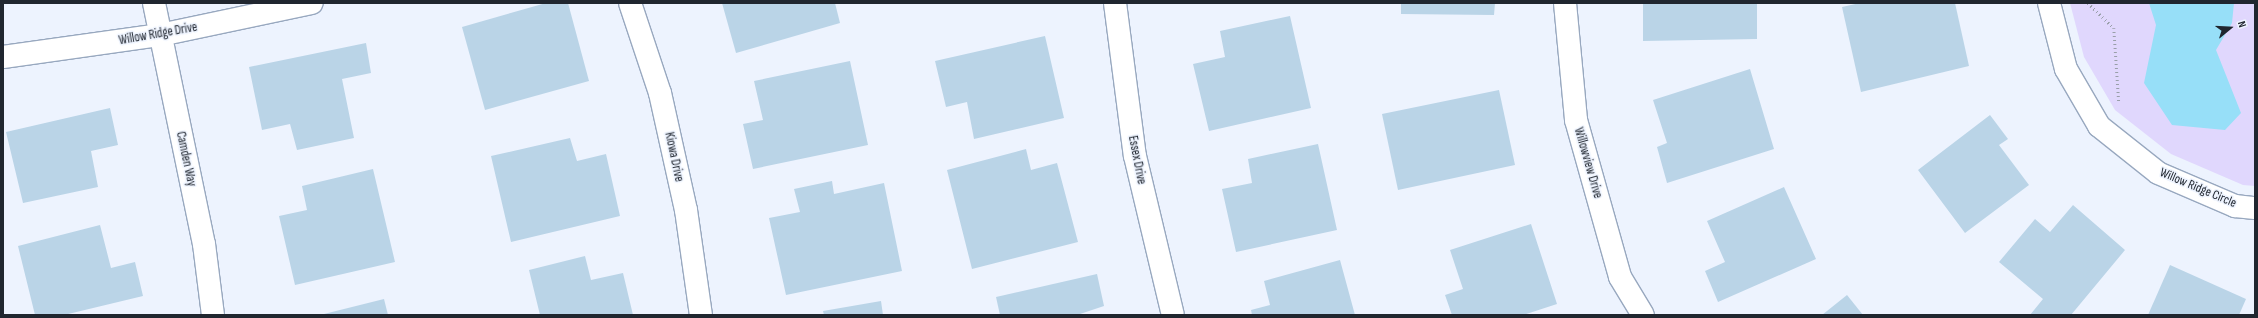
<!DOCTYPE html>
<style>
body{margin:0}
#map{position:relative;width:2258px;height:318px;overflow:hidden;background:#edf3fe;font-family:"Sofia Sans Condensed",sans-serif}
div>[style]{position:absolute}
[style*='--x']{left:calc(var(--x)*1px);top:calc(var(--y)*1px);width:calc(var(--w)*1px);rotate:calc(var(--a)*1deg)}
.green>*{inset:0;background:#e0d7fd}
.water>*{inset:0;background:#97dff8}
.building>*{inset:0;background:#bad4e7}
.path>*{height:2.5px;margin-top:-1.25px;transform-origin:0;background:repeating-linear-gradient(90deg,#999fa9 0 1px,transparent 0 4px)}
.roads{filter:drop-shadow(1px 0 #98a8bf) drop-shadow(-1px 0 #98a8bf) drop-shadow(0 1px #98a8bf) drop-shadow(0 -1px #98a8bf)}
.minor>*{height:22px;margin:-11px;padding:0 11px;transform-origin:11px;border-radius:11px;background:#fff}
span{translate:-50% -50%;white-space:nowrap;text-align:center;line-height:1.15;-webkit-text-stroke:3px #edf3fe;paint-order:stroke}
.street-label{font-size:13px;color:#20262f}
.frame{position:absolute;inset:0;border:4px solid #20262f;pointer-events:none}
.north{position:absolute;left:2210px;top:8px;width:40px;height:40px;-webkit-text-stroke:3px #edf3fe;paint-order:stroke;rotate:72deg;font-size:11px;font-weight:700;line-height:16px;text-align:center;color:#20262f}
.north::after{content:'';display:block;margin:auto;width:14px;height:18px;background:#20262f;clip-path:polygon(50% 0,100% 100%,50% 72%,0 100%)}
</style>
<div id="map">
<div class="green">
<i style="clip-path:polygon(2070px 3px,2255px 3px,2255px 186px,2243px 185px,2171px 154px,2115px 110px,2084px 57px)"></i>
</div>
<div class="water">
<i style="clip-path:polygon(2149px 3px,2234px 3px,2232px 23px,2216px 50px,2241px 113px,2225px 130px,2172px 125px,2144px 83px,2156px 25px)"></i>
</div>
<div class="building">
<i style="clip-path:polygon(546px 3px,568px 3px,589px 81px,485px 110px,462px 27px)"></i>
<i style="clip-path:polygon(722px 3px,835px 3px,840px 23px,736px 53px)"></i>
<i style="clip-path:polygon(1401px 3px,1495px 3px,1494px 15px,1401px 14px)"></i>
<i style="clip-path:polygon(1643px 3px,1757px 3px,1757px 39px,1643px 41px)"></i>
<i style="clip-path:polygon(1860px 3px,1955px 3px,1969px 66px,1861px 92px,1842px 7px)"></i>
<i style="clip-path:polygon(1290px 16px,1311px 108px,1209px 131px,1193px 64px,1225px 57px,1220px 31px)"></i>
<i style="clip-path:polygon(1045px 36px,1064px 118px,974px 139px,967px 102px,946px 107px,935px 61px)"></i>
<i style="clip-path:polygon(366px 43px,371px 73px,342px 79px,354px 138px,297px 150px,290px 124px,262px 130px,249px 67px)"></i>
<i style="clip-path:polygon(850px 61px,868px 145px,753px 169px,743px 124px,763px 120px,754px 81px)"></i>
<i style="clip-path:polygon(1750px 69px,1774px 149px,1667px 183px,1657px 147px,1667px 143px,1653px 100px)"></i>
<i style="clip-path:polygon(1499px 90px,1515px 165px,1398px 190px,1382px 114px)"></i>
<i style="clip-path:polygon(110px 108px,118px 145px,91px 151px,98px 187px,23px 203px,6px 132px)"></i>
<i style="clip-path:polygon(1990px 115px,2008px 139px,1999px 145px,2029px 185px,1965px 233px,1918px 170px)"></i>
<i style="clip-path:polygon(570px 138px,577px 161px,606px 154px,620px 216px,511px 242px,491px 156px)"></i>
<i style="clip-path:polygon(1318px 144px,1337px 230px,1236px 252px,1222px 189px,1252px 183px,1248px 159px)"></i>
<i style="clip-path:polygon(1026px 149px,1031px 170px,1057px 163px,1078px 242px,972px 269px,947px 170px)"></i>
<i style="clip-path:polygon(373px 169px,395px 262px,295px 285px,279px 216px,307px 210px,302px 186px)"></i>
<i style="clip-path:polygon(832px 181px,834px 194px,884px 183px,902px 271px,786px 295px,769px 218px,800px 212px,794px 189px)"></i>
<i style="clip-path:polygon(1784px 187px,1816px 259px,1718px 302px,1705px 271px,1725px 262px,1707px 221px)"></i>
<i style="clip-path:polygon(2073px 205px,2125px 250px,2071px 315px,2030px 315px,2043px 299px,1999px 262px,2035px 219px,2050px 232px)"></i>
<i style="clip-path:polygon(1531px 224px,1557px 304px,1523px 315px,1452px 315px,1445px 295px,1463px 289px,1450px 250px)"></i>
<i style="clip-path:polygon(100px 225px,111px 268px,135px 262px,143px 296px,64px 315px,35px 315px,18px 246px)"></i>
<i style="clip-path:polygon(585px 256px,591px 280px,623px 273px,633px 315px,540px 315px,529px 270px)"></i>
<i style="clip-path:polygon(1340px 260px,1355px 315px,1252px 315px,1251px 310px,1270px 305px,1264px 281px)"></i>
<i style="clip-path:polygon(2170px 265px,2246px 299px,2239px 315px,2148px 315px)"></i>
<i style="clip-path:polygon(1097px 274px,1104px 306px,1077px 315px,1000px 315px,996px 297px)"></i>
<i style="clip-path:polygon(1847px 295px,1863px 315px,1822px 315px)"></i>
<i style="clip-path:polygon(384px 299px,388px 315px,324px 315px,324px 314px)"></i>
<i style="clip-path:polygon(881px 301px,883px 315px,824px 315px,823px 311px)"></i>
</div>
<div class="path">
<i style="--x:2088;--y:3;--w:36;--a:44"></i>
<i style="--x:2114;--y:28;--w:75;--a:86.2"></i>
</div>
<div class="roads">
<div class="minor">
<i style="--x:154;--y:3;--w:246;--a:78.3"></i>
<i style="--x:204;--y:244;--w:72;--a:82.8"></i>
<i style="--x:630;--y:3;--w:95;--a:71.6"></i>
<i style="--x:660;--y:93;--w:120;--a:77.5"></i>
<i style="--x:686;--y:210;--w:106;--a:81.9"></i>
<i style="--x:1115;--y:3;--w:154;--a:82.6"></i>
<i style="--x:1135;--y:156;--w:163;--a:76.6"></i>
<i style="--x:1565;--y:3;--w:118;--a:84.6"></i>
<i style="--x:1576;--y:120;--w:163;--a:74.3"></i>
<i style="--x:1620;--y:277;--w:44;--a:58.8"></i>
<i style="--x:2049;--y:3;--w:68;--a:75.6"></i>
<i style="--x:2066;--y:69;--w:66;--a:59.9"></i>
<i style="--x:2099;--y:126;--w:75;--a:38.5"></i>
<i style="--x:2158;--y:173;--w:84;--a:23.2"></i>
<i style="--x:2235;--y:206;--w:20;--a:6"></i>
<i style="--x:3;--y:57;--w:159;--a:-8"></i>
<i style="--x:160;--y:35;--w:155;--a:-11.9"></i>
</div>
</div>
<div class="street-label">
<span style="left:158px;top:34px;rotate:-10deg">Willow Ridge Drive</span>
<span style="left:674px;top:157px;rotate:78deg">Kiowa Drive</span>
<span style="left:186px;top:159px;rotate:78deg">Camden Way</span>
<span style="left:1137px;top:160px;rotate:79deg">Essex Drive</span>
<span style="left:1588px;top:163px;rotate:74deg">Willowview Drive</span>
<span style="left:2198px;top:188px;rotate:23deg">Willow Ridge Circle</span>
</div>
<div class="frame"></div>
<div class="north">N</div>
</div>
